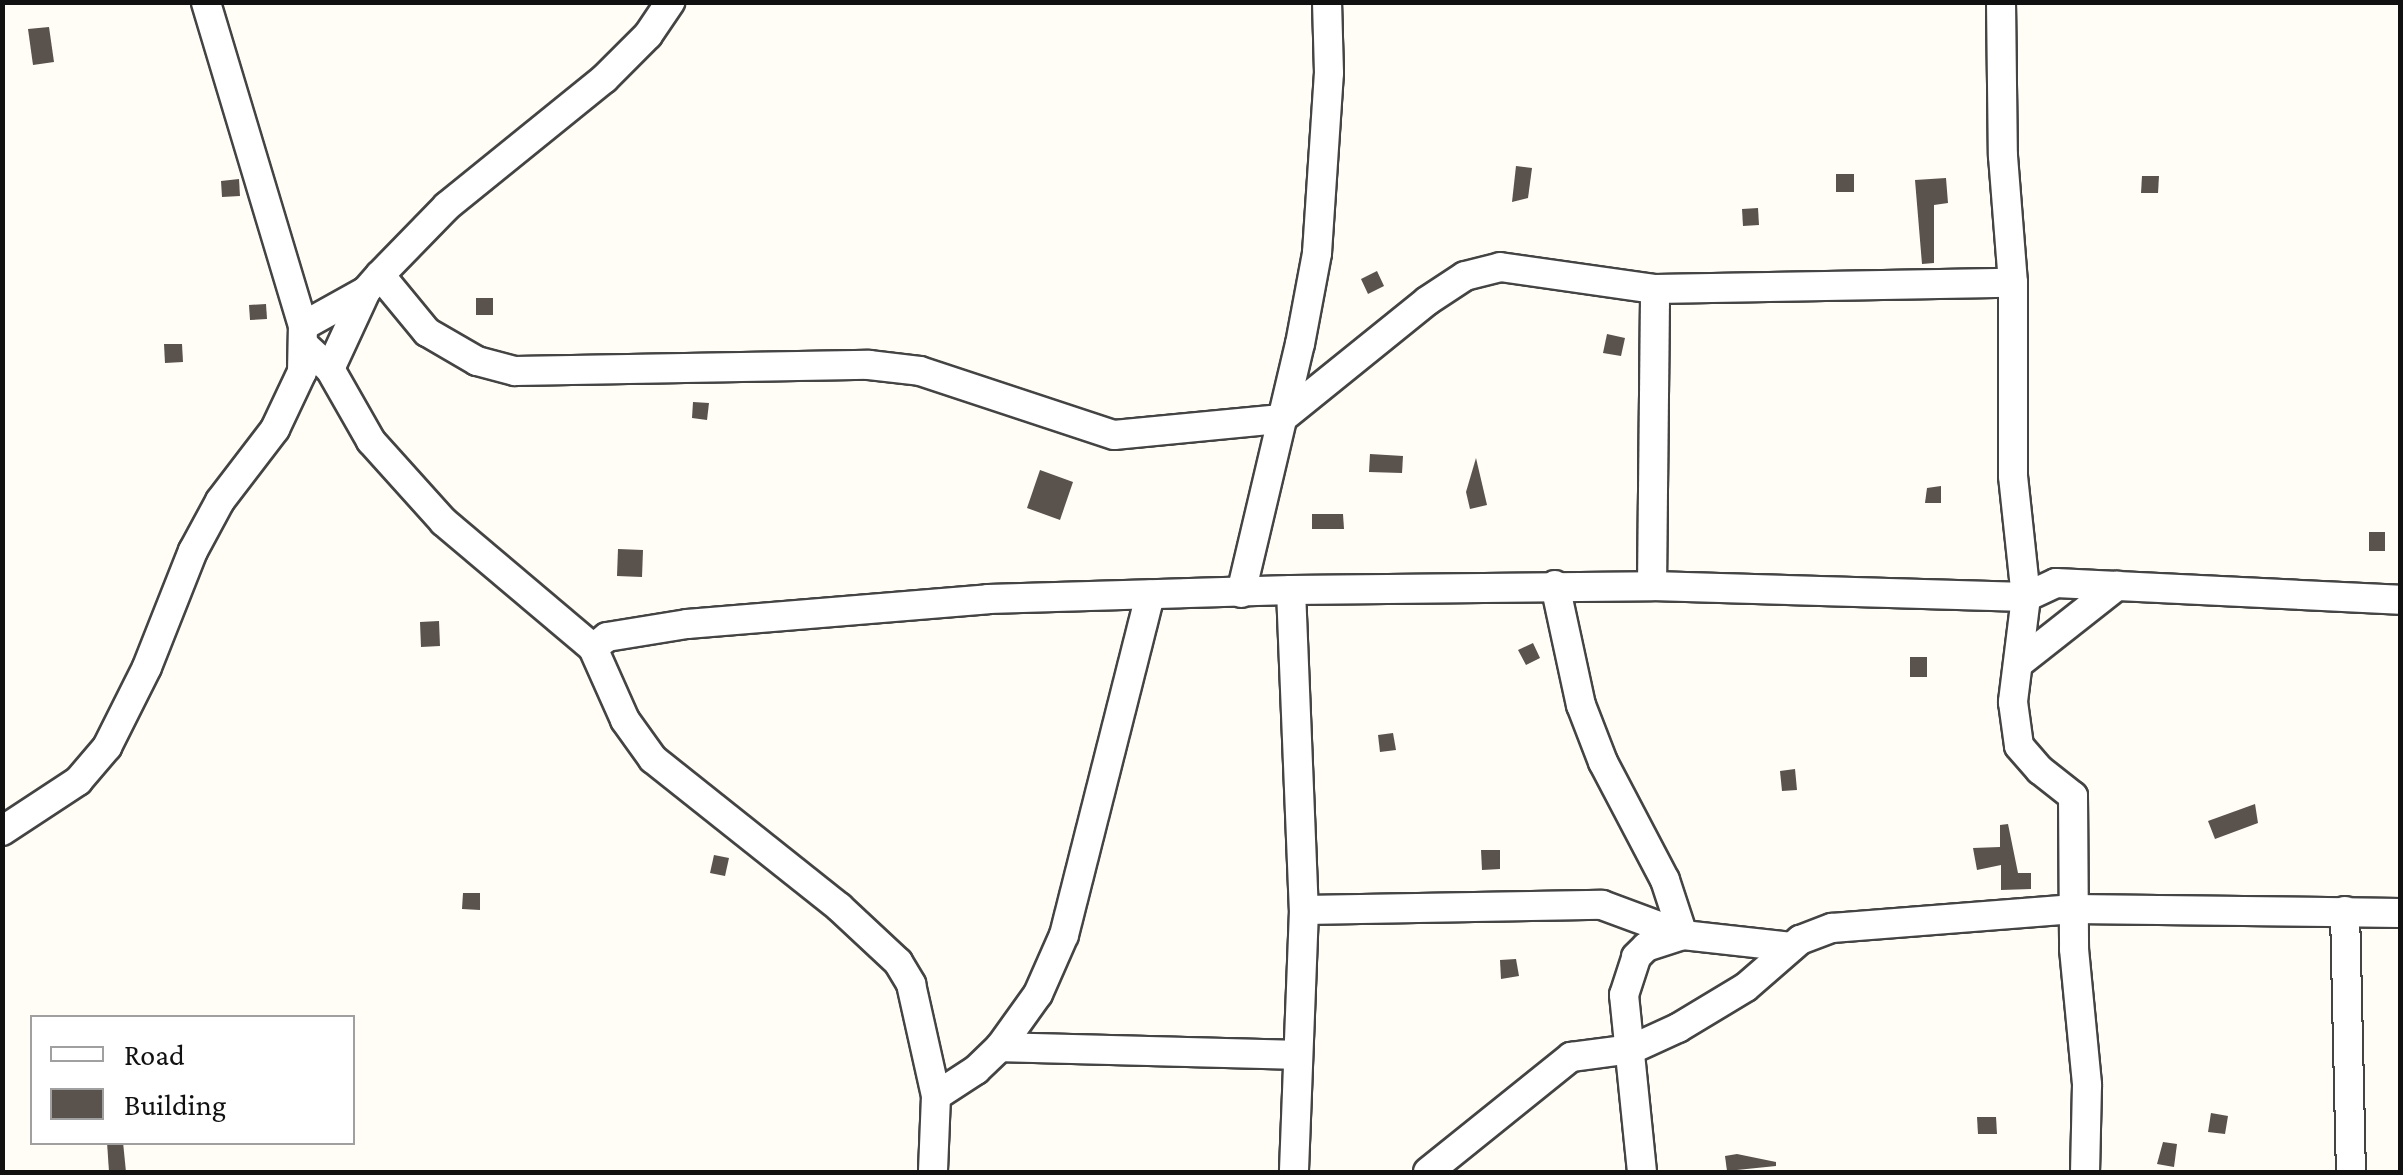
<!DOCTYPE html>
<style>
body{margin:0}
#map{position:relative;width:2403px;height:1175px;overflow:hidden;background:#fffdf5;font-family:"Crimson Pro",serif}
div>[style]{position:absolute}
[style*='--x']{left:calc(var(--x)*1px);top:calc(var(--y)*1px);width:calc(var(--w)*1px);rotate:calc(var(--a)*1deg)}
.building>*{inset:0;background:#5a524d}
.roads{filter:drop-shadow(2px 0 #444) drop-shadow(-2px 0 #444) drop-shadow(0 2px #444) drop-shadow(0 -2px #444)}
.minor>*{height:28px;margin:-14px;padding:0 14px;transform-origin:14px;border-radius:14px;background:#fff}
span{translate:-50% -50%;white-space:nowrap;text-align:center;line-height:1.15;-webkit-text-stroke:10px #fff;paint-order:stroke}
.frame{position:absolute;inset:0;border:5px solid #111;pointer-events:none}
.legend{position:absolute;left:30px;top:1015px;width:325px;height:130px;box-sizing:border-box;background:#fff;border:2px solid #a0a0a0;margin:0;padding:12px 18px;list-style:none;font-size:30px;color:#111}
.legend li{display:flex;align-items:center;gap:20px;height:50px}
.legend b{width:50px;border:2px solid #a0a0a0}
</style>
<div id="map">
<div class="building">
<i style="clip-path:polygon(49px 27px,54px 62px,33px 65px,28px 29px)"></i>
<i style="clip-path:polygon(1516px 166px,1532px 168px,1528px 198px,1512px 202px)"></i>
<i style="clip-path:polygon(1836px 174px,1854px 174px,1854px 192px,1836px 192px)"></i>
<i style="clip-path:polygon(2142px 176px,2159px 176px,2158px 193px,2141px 193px)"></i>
<i style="clip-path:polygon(1946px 178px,1948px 203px,1934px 205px,1934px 263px,1922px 264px,1915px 180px)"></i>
<i style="clip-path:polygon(239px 179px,240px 196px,222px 197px,221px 181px)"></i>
<i style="clip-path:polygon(1758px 208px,1759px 225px,1743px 226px,1742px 209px)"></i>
<i style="clip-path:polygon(1377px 271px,1384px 286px,1368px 294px,1361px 279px)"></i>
<i style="clip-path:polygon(476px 298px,493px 298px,493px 315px,476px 315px)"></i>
<i style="clip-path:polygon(266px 304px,267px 319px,250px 320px,249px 305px)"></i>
<i style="clip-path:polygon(1607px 334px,1625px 338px,1621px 356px,1603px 353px)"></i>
<i style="clip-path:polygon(164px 344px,182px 344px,183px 362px,165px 363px)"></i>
<i style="clip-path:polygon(693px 402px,709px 403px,707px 420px,692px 418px)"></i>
<i style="clip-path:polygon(1370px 454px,1403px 456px,1402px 473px,1369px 472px)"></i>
<i style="clip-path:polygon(1476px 458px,1487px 505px,1470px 509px,1466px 492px)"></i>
<i style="clip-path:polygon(1040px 470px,1073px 482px,1060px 520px,1027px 508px)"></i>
<i style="clip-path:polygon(1941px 486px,1941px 503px,1925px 503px,1927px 488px)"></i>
<i style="clip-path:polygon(1312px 514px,1343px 514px,1344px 529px,1312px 529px)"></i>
<i style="clip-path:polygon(2369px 532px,2385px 532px,2385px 551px,2369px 551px)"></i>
<i style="clip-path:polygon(618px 549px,643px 550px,642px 577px,617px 576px)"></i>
<i style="clip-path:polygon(439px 621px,440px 646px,421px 647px,420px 622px)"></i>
<i style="clip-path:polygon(1533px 643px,1540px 658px,1526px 665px,1518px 650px)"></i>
<i style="clip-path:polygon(1910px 657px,1927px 657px,1927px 677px,1910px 677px)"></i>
<i style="clip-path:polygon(1393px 733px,1396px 750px,1380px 752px,1378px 735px)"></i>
<i style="clip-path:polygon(1795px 769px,1797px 790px,1782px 791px,1780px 771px)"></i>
<i style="clip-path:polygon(2255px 804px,2258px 823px,2215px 839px,2208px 821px)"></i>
<i style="clip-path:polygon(2008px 824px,2018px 873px,2031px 873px,2031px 889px,2001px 890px,2001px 865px,1977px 870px,1973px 848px,2000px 847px,2000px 825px)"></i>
<i style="clip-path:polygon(1481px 850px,1500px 850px,1500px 869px,1482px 870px)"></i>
<i style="clip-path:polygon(714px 855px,729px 858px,725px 876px,710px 873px)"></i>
<i style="clip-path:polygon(463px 893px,480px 893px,480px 910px,462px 909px)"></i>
<i style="clip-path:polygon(1516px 959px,1519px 976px,1501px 979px,1500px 960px)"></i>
<i style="clip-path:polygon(2211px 1113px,2228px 1116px,2225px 1134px,2208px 1132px)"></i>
<i style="clip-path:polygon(1977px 1117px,1996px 1117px,1997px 1134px,1978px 1134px)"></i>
<i style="clip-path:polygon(107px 1142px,123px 1142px,126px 1172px,109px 1172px)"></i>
<i style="clip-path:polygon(2163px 1142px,2177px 1144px,2174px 1167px,2157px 1164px)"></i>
<i style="clip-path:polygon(1737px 1154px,1776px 1162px,1776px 1166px,1727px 1171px,1725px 1156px)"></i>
</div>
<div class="roads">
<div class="minor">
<i style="--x:2001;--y:2;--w:154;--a:89.3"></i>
<i style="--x:2003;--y:156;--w:127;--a:85.5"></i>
<i style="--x:2013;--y:283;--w:193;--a:90"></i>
<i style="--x:2013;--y:476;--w:122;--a:83.9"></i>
<i style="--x:2026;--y:597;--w:106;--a:97.1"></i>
<i style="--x:2013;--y:702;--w:44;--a:82.2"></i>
<i style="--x:2019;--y:746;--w:32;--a:49"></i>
<i style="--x:2040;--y:770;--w:42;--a:38.2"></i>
<i style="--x:2073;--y:796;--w:153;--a:89.6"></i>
<i style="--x:2074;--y:949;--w:137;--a:84.5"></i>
<i style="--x:2087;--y:1085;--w:87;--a:91.3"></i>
<i style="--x:380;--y:275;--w:74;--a:50.5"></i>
<i style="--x:427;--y:332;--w:58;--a:30.1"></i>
<i style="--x:477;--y:361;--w:39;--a:15"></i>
<i style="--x:515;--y:371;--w:354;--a:-1"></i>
<i style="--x:869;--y:365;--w:51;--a:6.7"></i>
<i style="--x:920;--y:371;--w:204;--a:18.3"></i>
<i style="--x:1114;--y:435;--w:168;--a:-5.5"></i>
<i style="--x:1281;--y:419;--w:188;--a:-38.9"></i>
<i style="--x:1427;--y:301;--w:45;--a:-33.3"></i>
<i style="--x:1465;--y:276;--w:36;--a:-14"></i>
<i style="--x:1500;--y:267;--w:157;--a:8.1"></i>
<i style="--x:1655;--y:289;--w:358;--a:-1"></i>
<i style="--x:303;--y:326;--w:72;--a:-29.1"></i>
<i style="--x:303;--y:344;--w:37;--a:43"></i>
<i style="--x:330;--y:369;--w:83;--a:60.3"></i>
<i style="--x:371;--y:441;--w:109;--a:48"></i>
<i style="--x:444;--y:522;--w:195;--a:40.2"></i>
<i style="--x:593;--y:648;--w:79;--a:66"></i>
<i style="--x:625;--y:720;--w:48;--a:54.3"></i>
<i style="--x:653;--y:759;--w:238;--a:38.5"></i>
<i style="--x:839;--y:907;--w:81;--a:43"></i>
<i style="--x:898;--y:962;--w:26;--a:59"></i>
<i style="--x:911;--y:984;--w:115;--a:77.4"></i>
<i style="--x:936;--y:1096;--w:76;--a:92.3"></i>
<i style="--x:330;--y:369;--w:86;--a:-65.2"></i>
<i style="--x:366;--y:291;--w:21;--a:-49"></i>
<i style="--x:380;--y:275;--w:96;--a:-45.8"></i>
<i style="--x:447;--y:206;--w:202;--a:-39"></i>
<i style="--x:604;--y:79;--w:62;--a:-45"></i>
<i style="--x:648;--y:35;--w:40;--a:-56"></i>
<i style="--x:1555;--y:585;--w:123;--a:77.8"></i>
<i style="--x:1581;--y:705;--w:61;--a:68.9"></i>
<i style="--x:1603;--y:762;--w:133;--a:62.3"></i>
<i style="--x:1665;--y:880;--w:58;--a:71.9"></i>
<i style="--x:1652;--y:586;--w:297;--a:-89.4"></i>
<i style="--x:1291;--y:590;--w:320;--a:87.7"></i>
<i style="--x:1304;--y:910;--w:262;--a:92.2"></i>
<i style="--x:1241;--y:593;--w:256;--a:-76.7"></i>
<i style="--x:1300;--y:344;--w:93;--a:-79.4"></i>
<i style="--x:1317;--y:253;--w:180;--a:-86.2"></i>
<i style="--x:1329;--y:73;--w:71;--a:-91.6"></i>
<i style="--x:593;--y:648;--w:18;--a:-38"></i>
<i style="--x:607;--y:637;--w:81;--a:-9.2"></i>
<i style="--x:687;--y:624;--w:302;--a:-4.7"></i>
<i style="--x:988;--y:599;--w:303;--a:-1.7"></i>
<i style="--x:1291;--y:590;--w:361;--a:-0.6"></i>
<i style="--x:1652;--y:586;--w:374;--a:1.7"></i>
<i style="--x:2026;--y:597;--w:33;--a:-25"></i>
<i style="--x:2056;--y:583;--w:344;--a:2.8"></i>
<i style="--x:2019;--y:663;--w:125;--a:-38.2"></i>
<i style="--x:2;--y:831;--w:91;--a:-33.3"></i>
<i style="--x:78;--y:781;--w:45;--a:-49.5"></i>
<i style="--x:107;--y:747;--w:89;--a:-63.4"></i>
<i style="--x:147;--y:667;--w:125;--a:-68.4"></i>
<i style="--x:193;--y:551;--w:57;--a:-61.6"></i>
<i style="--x:220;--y:501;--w:91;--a:-52.6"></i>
<i style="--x:275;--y:429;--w:63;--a:-64.7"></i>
<i style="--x:302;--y:372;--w:46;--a:-88.8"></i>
<i style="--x:303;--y:326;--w:338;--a:-106.7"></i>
<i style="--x:1304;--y:910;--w:298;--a:-1"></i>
<i style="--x:1602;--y:905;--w:86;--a:20.3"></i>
<i style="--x:1683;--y:935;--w:109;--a:6.3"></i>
<i style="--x:2345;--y:911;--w:261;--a:88.7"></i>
<i style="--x:1000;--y:1047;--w:297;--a:1.5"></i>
<i style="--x:936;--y:1096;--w:48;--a:-33"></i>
<i style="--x:976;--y:1070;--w:33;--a:-44"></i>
<i style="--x:1000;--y:1047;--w:65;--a:-54.4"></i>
<i style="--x:1038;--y:994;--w:64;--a:-66.2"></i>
<i style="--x:1064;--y:935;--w:351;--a:-75.8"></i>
<i style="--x:1428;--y:1172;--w:184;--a:-38.8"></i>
<i style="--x:1571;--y:1057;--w:62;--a:-7.5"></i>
<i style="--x:1632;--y:1049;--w:51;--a:-24.5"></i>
<i style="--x:1678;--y:1028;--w:79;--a:-31.1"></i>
<i style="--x:1746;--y:987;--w:72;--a:-41"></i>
<i style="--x:1800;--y:940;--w:34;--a:-21"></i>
<i style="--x:1832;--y:928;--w:243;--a:-4.5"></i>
<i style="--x:2074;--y:909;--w:326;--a:0.7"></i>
<i style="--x:1642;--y:1172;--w:178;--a:-95.8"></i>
<i style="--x:1624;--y:995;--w:40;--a:-72"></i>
<i style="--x:1636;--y:957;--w:14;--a:-45"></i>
<i style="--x:1646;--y:947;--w:39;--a:-18"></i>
</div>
</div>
<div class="frame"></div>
<ul class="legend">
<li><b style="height:12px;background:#fff"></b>Road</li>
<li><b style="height:28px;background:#5a524d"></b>Building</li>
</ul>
</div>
